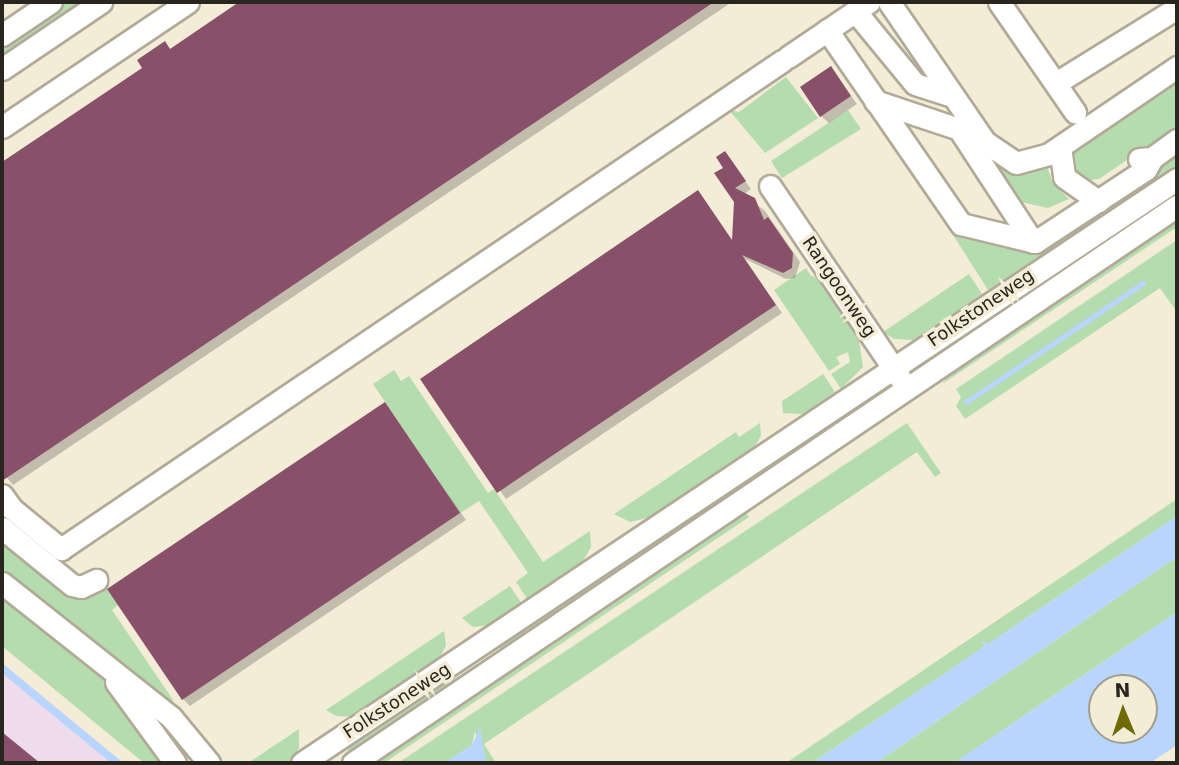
<!DOCTYPE html>
<style>
body{margin:0}
#map{position:relative;width:1179px;height:765px;overflow:hidden;background:#f3ecd7;font-family:"DejaVu Sans",sans-serif}
div>[style]{position:absolute}
[style*='--x']{left:calc(var(--x)*1px);top:calc(var(--y)*1px);width:calc(var(--w)*1px);rotate:calc(var(--a)*1deg)}
.industrial>*{inset:0;background:#eedbec}
.green>*{inset:0;background:#b5dcae}
.water>*{inset:0;background:#b8d5fe}
.shadow>*{inset:0;background:#0003}
.stream>*{height:4.5px;margin:-2.25px;padding:0 2.25px;transform-origin:2.25px;border-radius:2.25px;background:#b8d5fe}
.building>*{inset:0;background:#895169}
.roads{filter:drop-shadow(2px 0 #b1aa97) drop-shadow(-2px 0 #b1aa97) drop-shadow(0 2px #b1aa97) drop-shadow(0 -2px #b1aa97)}
.minor>*{height:21px;margin:-10.5px;padding:0 10.5px;transform-origin:10.5px;border-radius:10.5px;background:#fff}
span{translate:-50% -50%;white-space:nowrap;text-align:center;line-height:1.15;-webkit-text-stroke:7px #f3ecd7;paint-order:stroke}
.street-label{font-size:18px;color:#29261f}
.frame{position:absolute;inset:0;border:4px solid #29261f;pointer-events:none}
.north{position:absolute;left:1088px;top:674px;width:70px;height:70px;box-sizing:border-box;background:#f3ecd7;border:2px solid #a29d8d;border-radius:50%;rotate:358deg;font-size:19px;font-weight:700;line-height:28px;text-align:center;color:#29261f}
.north::after{content:'';display:block;margin:auto;width:24px;height:32px;background:#6f6a05;clip-path:polygon(50% 0,100% 100%,50% 72%,0 100%)}
</style>
<div id="map">
<div class="industrial">
<i style="clip-path:polygon(2px 663px,124px 763px,2px 763px)"></i>
</div>
<div class="green">
<i style="clip-path:polygon(67px 2px,83px 2px,2px 57px,2px 45px)"></i>
<i style="clip-path:polygon(1177px 74px,1177px 126px,1099px 179px,1089px 180px,1075px 172px,1072px 149px)"></i>
<i style="clip-path:polygon(786px 77px,818px 118px,765px 153px,729px 110px,739px 112px)"></i>
<i style="clip-path:polygon(848px 110px,861px 129px,782px 178px,771px 161px)"></i>
<i style="clip-path:polygon(1177px 154px,1177px 167px,988px 290px,948px 227px,1029px 251px)"></i>
<i style="clip-path:polygon(990px 159px,1007px 169px,1046px 164px,1053px 183px,1069px 199px,1048px 208px,1021px 202px)"></i>
<i style="clip-path:polygon(1177px 184px,1177px 197px,922px 364px,921px 362px)"></i>
<i style="clip-path:polygon(1177px 217px,1177px 227px,942px 384px,961px 360px,964px 363px,1018px 327px,1016px 323px)"></i>
<i style="clip-path:polygon(1177px 240px,1177px 312px,1160px 288px,965px 419px,956px 406px,961px 397px,956px 389px)"></i>
<i style="clip-path:polygon(806px 268px,811px 276px,823px 278px,863px 337px,859px 340px,863px 367px,841px 389px,831px 374px,850px 362px,848px 352px,836px 357px,840px 364px,829px 371px,774px 290px)"></i>
<i style="clip-path:polygon(969px 274px,982px 294px,914px 340px,894px 339px,883px 332px)"></i>
<i style="clip-path:polygon(394px 370px,401px 381px,409px 376px,488px 493px,494px 489px,543px 562px,590px 531px,591px 547px,582px 563px,528px 600px,516px 582px,528px 573px,479px 501px,460px 513px,373px 384px)"></i>
<i style="clip-path:polygon(823px 374px,835px 392px,803px 414px,783px 413px,782px 401px)"></i>
<i style="clip-path:polygon(760px 423px,761px 436px,755px 446px,651px 517px,630px 522px,614px 514px,736px 432px,739px 437px)"></i>
<i style="clip-path:polygon(907px 423px,941px 473px,935px 477px,917px 452px,484px 744px,496px 763px,486px 763px,482px 757px,475px 731px,472px 745px,445px 763px,398px 763px)"></i>
<i style="clip-path:polygon(766px 463px,772px 469px,661px 541px,659px 536px)"></i>
<i style="clip-path:polygon(1177px 499px,1177px 516px,988px 644px,982px 641px,985px 646px,812px 763px,786px 763px)"></i>
<i style="clip-path:polygon(743px 508px,749px 517px,384px 763px,365px 763px)"></i>
<i style="clip-path:polygon(2px 540px,73px 596px,107px 589px,118px 605px,112px 610px,173px 700px,168px 709px,2px 573px)"></i>
<i style="clip-path:polygon(1177px 557px,1177px 612px,954px 763px,876px 763px)"></i>
<i style="clip-path:polygon(592px 581px,597px 586px,500px 650px,501px 641px)"></i>
<i style="clip-path:polygon(510px 586px,522px 604px,491px 625px,473px 627px,462px 618px)"></i>
<i style="clip-path:polygon(2px 593px,114px 688px,168px 763px,144px 763px,2px 646px)"></i>
<i style="clip-path:polygon(444px 631px,446px 646px,437px 662px,353px 717px,336px 716px,326px 710px)"></i>
<i style="clip-path:polygon(451px 676px,458px 681px,347px 752px,349px 744px)"></i>
<i style="clip-path:polygon(299px 729px,299px 748px,291px 763px,248px 763px)"></i>
</div>
<div class="water">
<i style="clip-path:polygon(1177px 516px,1177px 557px,876px 763px,812px 763px,985px 646px,982px 641px,988px 644px)"></i>
<i style="clip-path:polygon(evenodd,1177px 612px,1177px 745px,1150px 763px,954px 763px,1177px 612px,1102px 688px,1144px 688px,1144px 730px,1102px 730px,1102px 688px)"></i>
<i style="clip-path:polygon(2px 663px,123px 763px,124px 763px,111px 763px,2px 673px)"></i>
<i style="clip-path:polygon(480px 728px,486px 763px,445px 763px,472px 745px)"></i>
</div>
<div class="shadow">
<i style="clip-path:polygon(242px 2px,732px 2px,13px 485px,2px 472px,2px 164px,145px 68px,164px 43px,171px 50px)"></i>
<i style="clip-path:polygon(831px 68px,857px 104px,829px 123px,821px 116px)"></i>
<i style="clip-path:polygon(725px 153px,751px 189px,743px 195px,765px 211px,800px 262px,795px 278px,786px 279px,745px 259px,782px 313px,506px 499px,422px 379px,698px 193px,733px 242px,735px 202px)"></i>
<i style="clip-path:polygon(385px 404px,466px 520px,190px 706px,183px 699px)"></i>
</div>
<div class="stream">
<i style="--x:966;--y:402;--w:213;--a:-33.9"></i>
</div>
<div class="building">
<i style="clip-path:polygon(239px 2px,714px 2px,2px 481px,2px 162px,142px 68px,137px 60px,165px 41px,170px 49px)"></i>
<i style="clip-path:polygon(831px 66px,851px 96px,820px 117px,800px 87px)"></i>
<i style="clip-path:polygon(725px 151px,746px 181px,735px 188px,755px 198px,764px 220px,768px 217px,793px 253px,792px 268px,783px 273px,742px 255px,776px 305px,497px 493px,420px 379px,698px 190px,732px 240px,734px 202px,714px 173px,723px 168px,716px 157px)"></i>
<i style="clip-path:polygon(385px 402px,460px 513px,182px 700px,107px 589px)"></i>
<i style="clip-path:polygon(2px 732px,40px 763px,2px 763px)"></i>
</div>
<div class="roads">
<div class="minor">
<i style="--x:889;--y:2;--w:170;--a:55.6"></i>
<i style="--x:985;--y:142;--w:37;--a:34"></i>
<i style="--x:1016;--y:163;--w:34;--a:-15"></i>
<i style="--x:1049;--y:154;--w:155;--a:-34.2"></i>
<i style="--x:999;--y:2;--w:134;--a:55.4"></i>
<i style="--x:855;--y:11;--w:94;--a:50.6"></i>
<i style="--x:915;--y:84;--w:40;--a:18"></i>
<i style="--x:827;--y:30;--w:236;--a:55.4"></i>
<i style="--x:961;--y:224;--w:76;--a:13.7"></i>
<i style="--x:1035;--y:242;--w:133;--a:-33.3"></i>
<i style="--x:1146;--y:169;--w:13;--a:-61"></i>
<i style="--x:2;--y:35;--w:59;--a:-34"></i>
<i style="--x:788;--y:57;--w:98;--a:-34.2"></i>
<i style="--x:2;--y:69;--w:120;--a:-34.1"></i>
<i style="--x:1056;--y:83;--w:142;--a:-31.8"></i>
<i style="--x:875;--y:101;--w:89;--a:18.4"></i>
<i style="--x:959;--y:129;--w:135;--a:56.8"></i>
<i style="--x:2;--y:127;--w:224;--a:-33.9"></i>
<i style="--x:1060;--y:147;--w:30;--a:82"></i>
<i style="--x:1064;--y:177;--w:42;--a:35.2"></i>
<i style="--x:1139;--y:159;--w:13;--a:-4"></i>
<i style="--x:1152;--y:158;--w:31;--a:-36"></i>
<i style="--x:770;--y:186;--w:232;--a:55.9"></i>
<i style="--x:2;--y:495;--w:16;--a:55"></i>
<i style="--x:11;--y:508;--w:65;--a:39.4"></i>
<i style="--x:61;--y:549;--w:871;--a:-34.09"></i>
<i style="--x:2;--y:528;--w:90;--a:39.2"></i>
<i style="--x:72;--y:585;--w:9;--a:13"></i>
<i style="--x:81;--y:587;--w:17;--a:-25"></i>
<i style="--x:2;--y:583;--w:216;--a:38.4"></i>
<i style="--x:171;--y:717;--w:60;--a:50.4"></i>
<i style="--x:116;--y:682;--w:100;--a:53.9"></i>
<i style="--x:302;--y:763;--w:1052;--a:-33.72"></i>
<i style="--x:353;--y:763;--w:995;--a:-34.06"></i>
</div>
</div>
<div class="street-label">
<span style="left:839px;top:287px;rotate:56deg">Rangoonweg</span>
<span style="left:981px;top:308px;rotate:-34deg">Folkstoneweg</span>
<span style="left:397px;top:701px;rotate:-33deg">Folkstoneweg</span>
</div>
<div class="frame"></div>
<div class="north">N</div>
</div>
